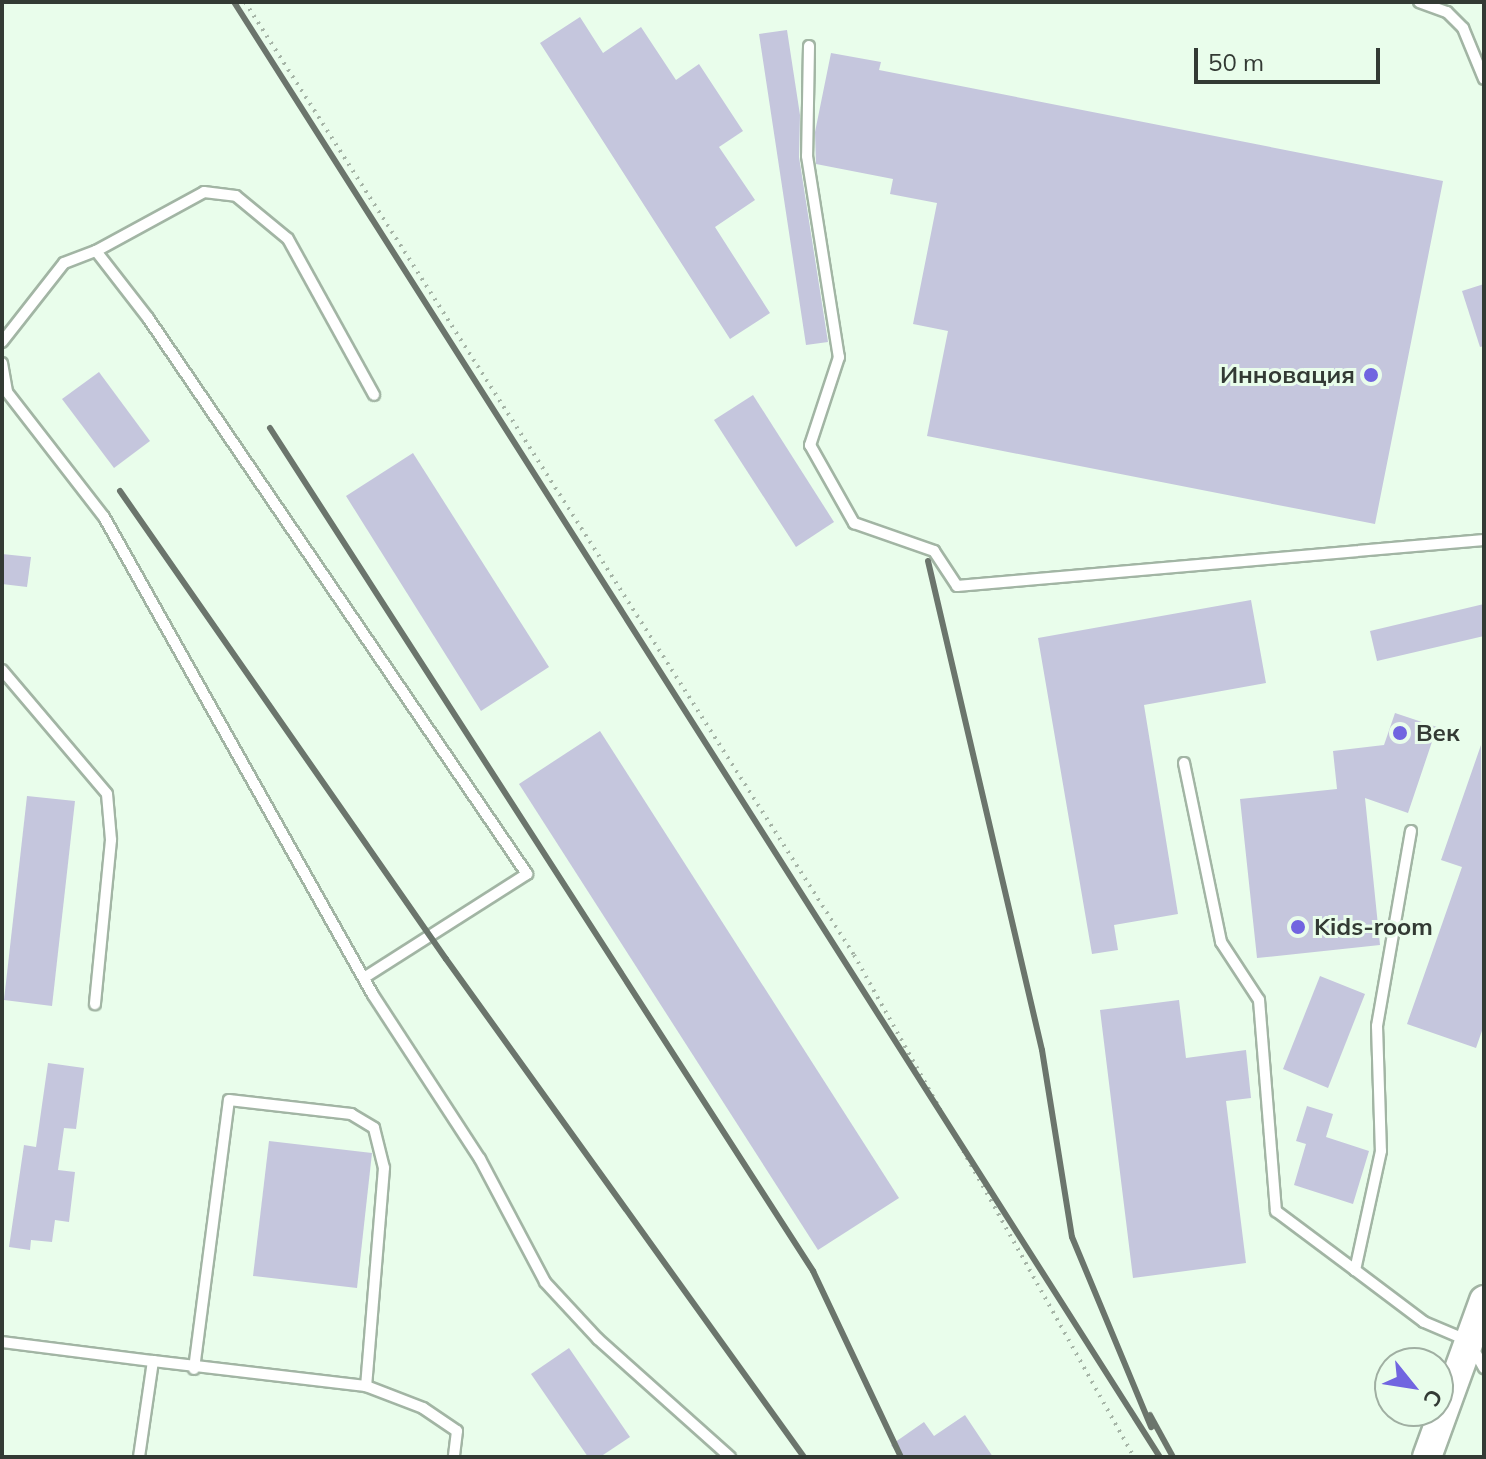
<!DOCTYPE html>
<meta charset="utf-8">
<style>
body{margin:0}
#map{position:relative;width:1486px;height:1459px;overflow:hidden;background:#e9fdeb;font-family:Mulish,sans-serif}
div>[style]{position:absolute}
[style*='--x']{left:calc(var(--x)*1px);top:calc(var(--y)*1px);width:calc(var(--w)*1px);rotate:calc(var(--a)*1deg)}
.building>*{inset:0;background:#c5c6dd}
.path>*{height:4px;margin-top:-2px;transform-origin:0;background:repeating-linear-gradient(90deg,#a6b5a7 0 2px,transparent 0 8px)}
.roads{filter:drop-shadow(2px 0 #a2b5a4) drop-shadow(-2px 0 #a2b5a4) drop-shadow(0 2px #a2b5a4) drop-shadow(0 -2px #a2b5a4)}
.lane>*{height:10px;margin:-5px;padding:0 5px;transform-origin:5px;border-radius:5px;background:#fff}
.secondary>*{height:28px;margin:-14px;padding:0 14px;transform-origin:14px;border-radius:14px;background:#fff}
.rail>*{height:6px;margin:-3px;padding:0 3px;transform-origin:3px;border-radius:3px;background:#6b756c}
.dots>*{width:22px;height:22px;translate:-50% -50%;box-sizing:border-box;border:4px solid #e9fdeb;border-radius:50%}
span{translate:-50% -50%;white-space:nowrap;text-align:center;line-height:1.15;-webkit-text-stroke:6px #e9fdeb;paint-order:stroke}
.poi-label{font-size:24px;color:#333a34;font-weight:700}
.right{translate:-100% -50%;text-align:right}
.left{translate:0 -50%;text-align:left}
.frame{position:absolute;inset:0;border:4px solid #333a34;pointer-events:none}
.north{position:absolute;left:1374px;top:1347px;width:80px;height:80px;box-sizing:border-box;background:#e9fdeb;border:2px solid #a0afa2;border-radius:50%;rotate:120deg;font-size:22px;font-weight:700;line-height:32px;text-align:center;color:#333a34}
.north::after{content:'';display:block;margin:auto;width:28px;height:36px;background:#7165e0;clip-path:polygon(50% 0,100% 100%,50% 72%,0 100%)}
.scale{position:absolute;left:1194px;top:48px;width:186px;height:36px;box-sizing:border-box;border:4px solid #333a34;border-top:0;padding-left:10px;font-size:24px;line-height:28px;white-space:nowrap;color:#333a34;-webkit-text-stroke:6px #e9fdeb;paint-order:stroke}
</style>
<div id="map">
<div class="building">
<i style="clip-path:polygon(580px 17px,603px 53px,641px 27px,676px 80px,699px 64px,743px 131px,719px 147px,755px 200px,715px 227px,770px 313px,730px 339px,540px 43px)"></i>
<i style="clip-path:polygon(787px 30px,800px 115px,799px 157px,828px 342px,806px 345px,759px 34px)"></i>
<i style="clip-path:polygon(831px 53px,881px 62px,879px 70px,1443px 181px,1375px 524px,927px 436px,948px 331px,913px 324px,937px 203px,890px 194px,893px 179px,816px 164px,815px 132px)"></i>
<i style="clip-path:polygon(1484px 284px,1484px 346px,1480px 347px,1462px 291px)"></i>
<i style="clip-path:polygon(99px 372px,150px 441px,114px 468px,62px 399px)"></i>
<i style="clip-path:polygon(753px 395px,834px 522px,796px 547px,714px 420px)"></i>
<i style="clip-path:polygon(413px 453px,549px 667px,481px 711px,346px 496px)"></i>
<i style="clip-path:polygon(2px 554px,31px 557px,27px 587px,2px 584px)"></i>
<i style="clip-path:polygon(1251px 600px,1266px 683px,1144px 705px,1178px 914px,1114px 925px,1118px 950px,1092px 954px,1038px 638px)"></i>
<i style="clip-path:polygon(1484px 604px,1484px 636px,1377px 661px,1370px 631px)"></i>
<i style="clip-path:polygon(1395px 713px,1437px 727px,1408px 813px,1365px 798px,1380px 945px,1257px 958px,1240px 799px,1337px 789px,1333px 751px,1384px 745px)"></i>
<i style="clip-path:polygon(600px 731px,899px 1198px,818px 1250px,519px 784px)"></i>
<i style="clip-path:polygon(1481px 745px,1484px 1025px,1476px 1048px,1407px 1024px,1462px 867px,1441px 860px)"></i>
<i style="clip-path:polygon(27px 796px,75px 801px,52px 1006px,4px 1000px)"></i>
<i style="clip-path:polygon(1320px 976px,1365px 994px,1328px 1088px,1283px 1069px)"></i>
<i style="clip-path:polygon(1179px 1000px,1186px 1058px,1246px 1050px,1251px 1098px,1226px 1101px,1246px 1263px,1133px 1278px,1100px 1010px)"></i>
<i style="clip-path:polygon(48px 1063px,84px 1068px,76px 1129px,64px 1128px,58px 1170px,75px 1172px,69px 1222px,55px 1220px,52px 1242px,31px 1240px,30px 1250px,9px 1247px,24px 1145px,36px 1147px)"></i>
<i style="clip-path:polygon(1307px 1106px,1333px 1114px,1326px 1137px,1369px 1151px,1353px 1204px,1294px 1185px,1306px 1144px,1296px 1141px)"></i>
<i style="clip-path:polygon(269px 1141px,372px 1153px,357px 1288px,253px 1276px)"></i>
<i style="clip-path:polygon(569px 1348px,630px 1437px,600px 1457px,588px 1457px,531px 1374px)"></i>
<i style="clip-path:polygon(965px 1415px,993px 1457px,900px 1457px,891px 1445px,924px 1422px,934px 1436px)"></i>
</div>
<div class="path">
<i style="--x:245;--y:2;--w:1131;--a:57.42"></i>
<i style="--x:854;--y:955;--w:575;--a:60.85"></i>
</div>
<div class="roads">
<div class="lane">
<i style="--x:1419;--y:2;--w:30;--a:20"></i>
<i style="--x:1447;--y:12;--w:23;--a:45"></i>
<i style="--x:1463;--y:28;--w:55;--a:67.6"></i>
<i style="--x:809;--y:46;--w:110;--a:91"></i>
<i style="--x:807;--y:156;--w:204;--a:81"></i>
<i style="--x:839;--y:357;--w:93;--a:108.2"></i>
<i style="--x:810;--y:445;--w:90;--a:60.6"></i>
<i style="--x:854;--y:523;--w:85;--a:19.3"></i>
<i style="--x:934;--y:551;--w:42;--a:56.7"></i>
<i style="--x:957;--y:586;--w:529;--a:-4.99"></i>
<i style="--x:96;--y:251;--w:123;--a:-28.6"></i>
<i style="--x:204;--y:192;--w:32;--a:7"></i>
<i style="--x:236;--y:196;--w:67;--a:39.6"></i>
<i style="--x:288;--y:239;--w:178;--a:61.1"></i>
<i style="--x:2;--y:342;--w:100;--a:-51.9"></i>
<i style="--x:64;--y:263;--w:34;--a:-21"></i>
<i style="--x:96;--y:251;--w:85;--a:52.2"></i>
<i style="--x:148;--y:318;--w:673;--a:55.72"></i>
<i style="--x:527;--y:874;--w:193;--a:147.5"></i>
<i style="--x:2;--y:363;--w:29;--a:80"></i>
<i style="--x:7;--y:392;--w:158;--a:52.2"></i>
<i style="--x:104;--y:517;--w:548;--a:60.63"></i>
<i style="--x:373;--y:995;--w:196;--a:56.9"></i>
<i style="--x:480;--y:1159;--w:139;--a:62.1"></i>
<i style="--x:545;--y:1282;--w:78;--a:47.1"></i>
<i style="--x:598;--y:1339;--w:177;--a:41.8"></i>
<i style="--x:2;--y:670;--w:162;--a:49.7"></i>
<i style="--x:107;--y:794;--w:46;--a:85"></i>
<i style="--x:111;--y:840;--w:165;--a:95.6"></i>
<i style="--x:1184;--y:763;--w:183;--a:78.3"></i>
<i style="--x:1221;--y:942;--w:69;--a:56.8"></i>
<i style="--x:1259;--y:1000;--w:212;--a:85.4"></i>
<i style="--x:1276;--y:1211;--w:99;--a:36.8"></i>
<i style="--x:1411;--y:831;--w:198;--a:99.9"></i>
<i style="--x:1377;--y:1026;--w:125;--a:88.2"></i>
<i style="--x:1381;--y:1151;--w:122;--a:102.3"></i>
<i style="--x:1355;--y:1270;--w:86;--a:37"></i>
<i style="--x:1424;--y:1322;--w:49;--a:22.9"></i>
<i style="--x:1469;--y:1341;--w:31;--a:61"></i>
<i style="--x:2;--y:1342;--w:152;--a:7.2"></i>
<i style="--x:153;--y:1361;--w:97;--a:98.3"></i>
<i style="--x:153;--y:1361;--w:214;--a:6.7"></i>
<i style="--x:366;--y:1386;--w:61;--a:21.1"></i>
<i style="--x:423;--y:1408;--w:41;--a:34.1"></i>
<i style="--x:457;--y:1431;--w:26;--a:97"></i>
<i style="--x:194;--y:1369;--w:271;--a:-82.6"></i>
<i style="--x:229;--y:1100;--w:123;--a:6.5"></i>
<i style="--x:351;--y:1114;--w:27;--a:31"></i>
<i style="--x:374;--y:1128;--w:41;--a:76"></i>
<i style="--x:384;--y:1168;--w:219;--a:94.7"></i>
</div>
<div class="secondary">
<i style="--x:1427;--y:1457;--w:167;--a:-70"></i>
</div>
</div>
<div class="rail">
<i style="--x:234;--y:2;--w:1725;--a:57.53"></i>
<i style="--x:270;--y:428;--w:1003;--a:57.21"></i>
<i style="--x:813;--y:1271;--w:206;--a:64.7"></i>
<i style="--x:120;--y:491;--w:570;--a:55.14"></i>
<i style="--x:446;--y:959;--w:613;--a:54.29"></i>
<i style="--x:928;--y:561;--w:502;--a:76.88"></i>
<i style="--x:1042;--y:1050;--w:189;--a:80.9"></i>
<i style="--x:1072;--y:1237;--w:206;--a:67.4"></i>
<i style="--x:1150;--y:1415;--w:48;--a:61.3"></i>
</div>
<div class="dots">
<i style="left:1371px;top:375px;background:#7165e0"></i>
<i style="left:1400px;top:733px;background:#7165e0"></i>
<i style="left:1298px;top:927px;background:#7165e0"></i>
</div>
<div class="poi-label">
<span class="right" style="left:1355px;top:375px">Инновация</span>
<span class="left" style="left:1416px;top:733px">Век</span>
<span class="left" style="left:1314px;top:927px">Kids-room</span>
</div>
<div class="frame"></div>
<div class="north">С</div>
<div class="scale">50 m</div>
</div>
